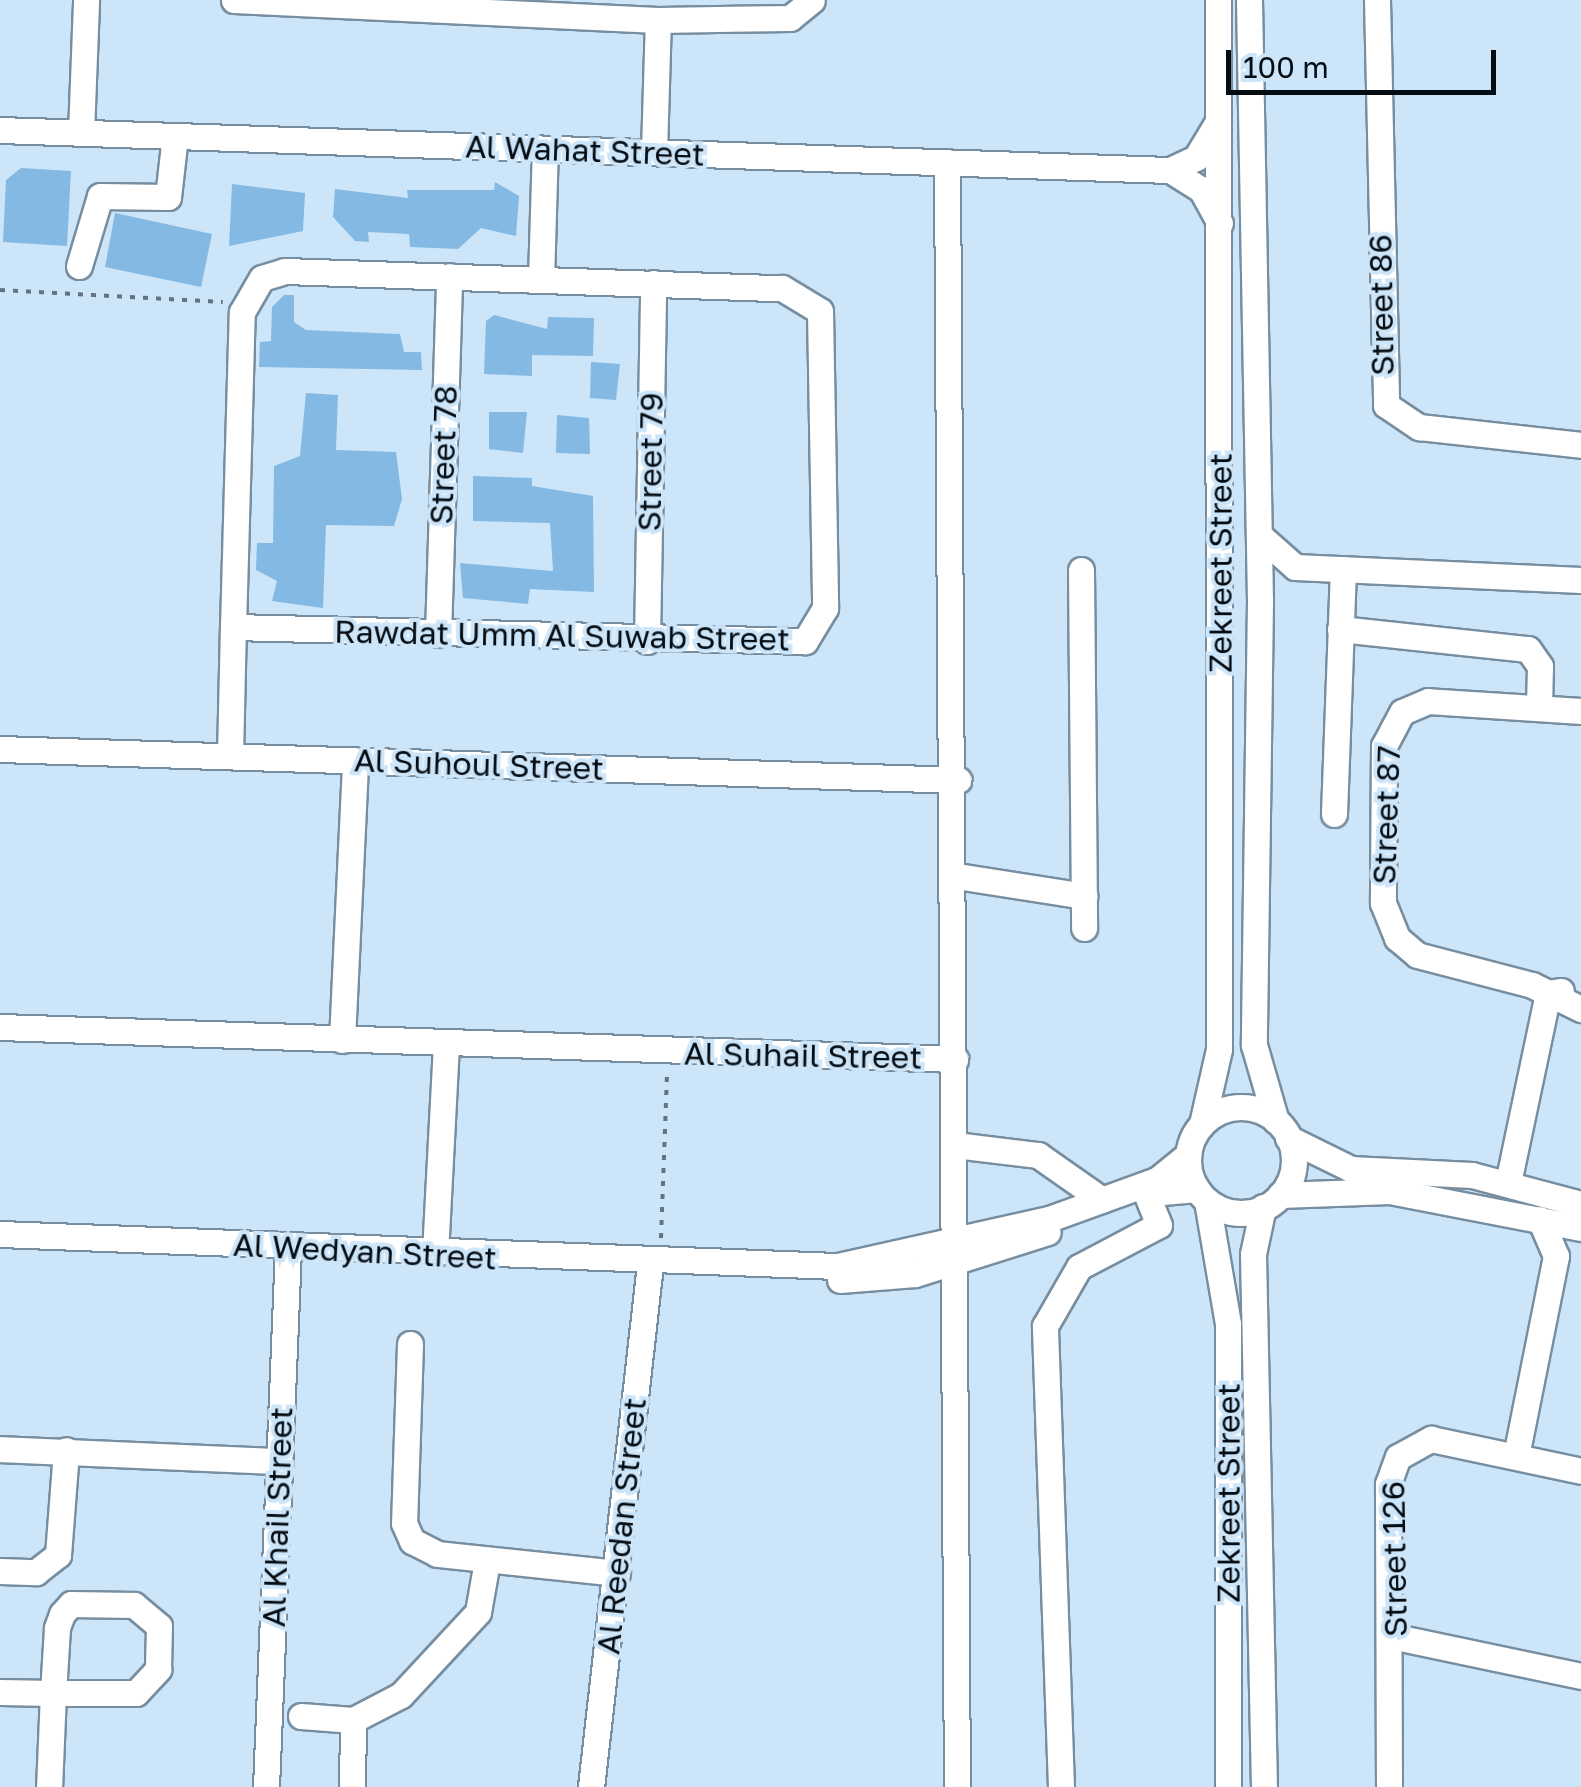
<!DOCTYPE html>
<style>
body{margin:0}
#map{position:relative;width:1581px;height:1787px;overflow:hidden;background:#cde5f9;font-family:"Golos Text",sans-serif}
div>[style]{position:absolute}
[style*='--x']{left:calc(var(--x)*1px);top:calc(var(--y)*1px);width:calc(var(--w)*1px);rotate:calc(var(--a)*1deg)}
.building>*{inset:0;background:#83b9e3}
.path>*{height:4px;margin-top:-2px;transform-origin:0;background:repeating-linear-gradient(90deg,#647380 0 5px,transparent 0 13px)}
.roads{filter:drop-shadow(2px 0 #778ea0) drop-shadow(-2px 0 #778ea0) drop-shadow(0 2px #778ea0) drop-shadow(0 -2px #778ea0)}
.minor>*{height:25px;margin:-12.5px;padding:0 12.5px;transform-origin:12.5px;border-radius:12.5px;background:#fff}
.minor>.ring{margin:-12.5px;padding:0;box-sizing:content-box;background:none;border:25px solid #fff;border-radius:50%}
span{translate:-50% -50%;white-space:nowrap;text-align:center;line-height:1.15;-webkit-text-stroke:8px #cde5f9;paint-order:stroke}
.street-label{font-size:32px;color:#050d13}
.scale{position:absolute;left:1226px;top:50px;width:270px;height:45px;box-sizing:border-box;border:5px solid #050d13;border-top:0;padding-left:12px;font-size:30px;line-height:35px;white-space:nowrap;color:#050d13;-webkit-text-stroke:8px #cde5f9;paint-order:stroke}
</style>
<div id="map">
<div class="building">
<i style="clip-path:polygon(21px 168px,71px 171px,67px 246px,3px 242px,6px 180px)"></i>
<i style="clip-path:polygon(495px 182px,519px 196px,516px 236px,481px 228px,458px 249px,410px 247px,409px 234px,368px 232px,369px 242px,355px 241px,333px 217px,335px 189px,408px 198px,407px 190px,494px 190px)"></i>
<i style="clip-path:polygon(232px 184px,305px 193px,303px 231px,229px 246px)"></i>
<i style="clip-path:polygon(115px 213px,212px 234px,201px 287px,105px 267px)"></i>
<i style="clip-path:polygon(284px 295px,294px 295px,294px 322px,306px 330px,400px 334px,404px 352px,421px 352px,422px 370px,259px 367px,260px 342px,271px 341px,272px 307px)"></i>
<i style="clip-path:polygon(494px 315px,547px 329px,548px 317px,594px 318px,593px 356px,532px 355px,532px 376px,484px 374px,486px 321px)"></i>
<i style="clip-path:polygon(591px 362px,620px 364px,616px 400px,590px 398px)"></i>
<i style="clip-path:polygon(306px 393px,338px 395px,336px 450px,396px 452px,402px 499px,394px 526px,326px 525px,323px 608px,272px 601px,277px 581px,256px 570px,257px 543px,273px 543px,274px 466px,300px 456px)"></i>
<i style="clip-path:polygon(489px 412px,527px 412px,523px 453px,489px 449px)"></i>
<i style="clip-path:polygon(557px 415px,589px 418px,590px 454px,556px 453px)"></i>
<i style="clip-path:polygon(473px 476px,532px 478px,532px 486px,593px 496px,594px 592px,530px 589px,528px 604px,463px 598px,460px 563px,553px 571px,550px 523px,473px 521px)"></i>
</div>
<div class="path">
<i style="--x:0;--y:290;--w:223;--a:3.1"></i>
<i style="--x:661;--y:1238;--w:166;--a:-87.9"></i>
</div>
<div class="roads">
<div class="minor">
<i style="--x:234;--y:0;--w:424;--a:2.7"></i>
<i style="--x:658;--y:20;--w:132;--a:-0.9"></i>
<i style="--x:790;--y:18;--w:28;--a:-39"></i>
<i style="--x:1249;--y:0;--w:601;--a:88.95"></i>
<i style="--x:1260;--y:601;--w:444;--a:90.8"></i>
<i style="--x:1254;--y:1045;--w:79;--a:73.9"></i>
<i style="--x:1377;--y:0;--w:405;--a:88.7"></i>
<i style="--x:1386;--y:405;--w:40;--a:34"></i>
<i style="--x:1419;--y:427;--w:163;--a:6.3"></i>
<i style="--x:0;--y:130;--w:1171;--a:1.96"></i>
<i style="--x:1170;--y:170;--w:36;--a:32"></i>
<i style="--x:1201;--y:189;--w:39;--a:61"></i>
<i style="--x:81;--y:133;--w:133;--a:-87.8"></i>
<i style="--x:654;--y:152;--w:132;--a:-88.3"></i>
<i style="--x:947;--y:162;--w:1625;--a:89.65"></i>
<i style="--x:1170;--y:170;--w:29;--a:-25"></i>
<i style="--x:1196;--y:158;--w:41;--a:-59"></i>
<i style="--x:79;--y:266;--w:73;--a:-73.3"></i>
<i style="--x:100;--y:196;--w:68;--a:0.8"></i>
<i style="--x:168;--y:197;--w:61;--a:-83.5"></i>
<i style="--x:541;--y:280;--w:131;--a:-88.3"></i>
<i style="--x:1259;--y:535;--w:48;--a:41.6"></i>
<i style="--x:1295;--y:567;--w:286;--a:2.6"></i>
<i style="--x:1081;--y:570;--w:358;--a:89.5"></i>
<i style="--x:1340;--y:629;--w:189;--a:6.1"></i>
<i style="--x:1528;--y:649;--w:21;--a:55"></i>
<i style="--x:1540;--y:666;--w:42;--a:91.4"></i>
<i style="--x:438;--y:634;--w:358;--a:-88.2"></i>
<i style="--x:647;--y:641;--w:358;--a:-89"></i>
<i style="--x:1581;--y:711;--w:153;--a:-176.3"></i>
<i style="--x:1428;--y:701;--w:28;--a:157"></i>
<i style="--x:1402;--y:712;--w:38;--a:118"></i>
<i style="--x:1384;--y:746;--w:157;--a:90.4"></i>
<i style="--x:1383;--y:903;--w:38;--a:68"></i>
<i style="--x:1397;--y:938;--w:26;--a:40"></i>
<i style="--x:1417;--y:955;--w:119;--a:14.6"></i>
<i style="--x:1532;--y:985;--w:55;--a:26.1"></i>
<i style="--x:0;--y:749;--w:959;--a:1.85"></i>
<i style="--x:230;--y:756;--w:129;--a:-88.7"></i>
<i style="--x:233;--y:627;--w:315;--a:-88.4"></i>
<i style="--x:242;--y:312;--w:39;--a:-60"></i>
<i style="--x:262;--y:278;--w:24;--a:-17"></i>
<i style="--x:285;--y:271;--w:497;--a:2"></i>
<i style="--x:782;--y:288;--w:44;--a:31.2"></i>
<i style="--x:820;--y:311;--w:297;--a:89"></i>
<i style="--x:825;--y:608;--w:39;--a:121"></i>
<i style="--x:805;--y:641;--w:572;--a:-178.6"></i>
<i style="--x:1334;--y:814;--w:245;--a:-87.9"></i>
<i style="--x:957;--y:876;--w:129;--a:8.9"></i>
<i style="--x:0;--y:1027;--w:956;--a:1.92"></i>
<i style="--x:342;--y:1040;--w:280;--a:-87.3"></i>
<i class="ring" style="left:1188px;top:1107px;width:81px;height:81px"></i>
<i style="--x:1202;--y:1124;--w:77;--a:-77.2"></i>
<i style="--x:1219;--y:1049;--w:1049;--a:-90.05"></i>
<i style="--x:1288;--y:1138;--w:70;--a:26.2"></i>
<i style="--x:1351;--y:1169;--w:121;--a:2.8"></i>
<i style="--x:1472;--y:1175;--w:113;--a:14.9"></i>
<i style="--x:955;--y:1145;--w:84;--a:6.9"></i>
<i style="--x:1038;--y:1155;--w:78;--a:35.1"></i>
<i style="--x:1508;--y:1183;--w:194;--a:-78.1"></i>
<i style="--x:1548;--y:993;--w:13;--a:-9"></i>
<i style="--x:1151;--y:1193;--w:46;--a:-5"></i>
<i style="--x:1280;--y:1195;--w:110;--a:-2.1"></i>
<i style="--x:1390;--y:1191;--w:195;--a:11"></i>
<i style="--x:1207;--y:1201;--w:125;--a:80.3"></i>
<i style="--x:1228;--y:1324;--w:463;--a:90"></i>
<i style="--x:1263;--y:1207;--w:48;--a:102"></i>
<i style="--x:1253;--y:1254;--w:533;--a:88.82"></i>
<i style="--x:0;--y:1234;--w:839;--a:2.19"></i>
<i style="--x:838;--y:1266;--w:216;--a:-12.6"></i>
<i style="--x:1049;--y:1219;--w:115;--a:-19.9"></i>
<i style="--x:1157;--y:1180;--w:40;--a:-39"></i>
<i style="--x:435;--y:1254;--w:210;--a:-87"></i>
<i style="--x:840;--y:1280;--w:75;--a:-4.6"></i>
<i style="--x:915;--y:1274;--w:139;--a:-17.5"></i>
<i style="--x:410;--y:1344;--w:179;--a:91.9"></i>
<i style="--x:404;--y:1523;--w:20;--a:66"></i>
<i style="--x:412;--y:1541;--w:28;--a:27"></i>
<i style="--x:437;--y:1554;--w:181;--a:6"></i>
<i style="--x:0;--y:1449;--w:280;--a:2.5"></i>
<i style="--x:1516;--y:1456;--w:204;--a:-78.7"></i>
<i style="--x:1556;--y:1256;--w:40;--a:-113.4"></i>
<i style="--x:0;--y:1571;--w:36;--a:2"></i>
<i style="--x:36;--y:1572;--w:28;--a:-38"></i>
<i style="--x:58;--y:1555;--w:105;--a:-85.6"></i>
<i style="--x:1396;--y:1637;--w:189;--a:11.9"></i>
<i style="--x:0;--y:1692;--w:53;--a:1.1"></i>
<i style="--x:53;--y:1693;--w:83;--a:0"></i>
<i style="--x:136;--y:1693;--w:33;--a:-47"></i>
<i style="--x:158;--y:1669;--w:43;--a:-88.7"></i>
<i style="--x:159;--y:1626;--w:33;--a:-140"></i>
<i style="--x:134;--y:1605;--w:63;--a:-179.1"></i>
<i style="--x:71;--y:1604;--w:13;--a:132"></i>
<i style="--x:62;--y:1614;--w:15;--a:110"></i>
<i style="--x:57;--y:1628;--w:65;--a:93.5"></i>
<i style="--x:53;--y:1693;--w:94;--a:92.4"></i>
<i style="--x:301;--y:1716;--w:52;--a:4.4"></i>
<i style="--x:353;--y:1720;--w:54;--a:-27.5"></i>
<i style="--x:401;--y:1695;--w:113;--a:-47.1"></i>
<i style="--x:478;--y:1612;--w:52;--a:-80"></i>
<i style="--x:266;--y:1787;--w:539;--a:-87.66"></i>
<i style="--x:352;--y:1787;--w:67;--a:-89.1"></i>
<i style="--x:591;--y:1787;--w:526;--a:-83.56"></i>
<i style="--x:1061;--y:1787;--w:461;--a:-92"></i>
<i style="--x:1045;--y:1326;--w:68;--a:-60"></i>
<i style="--x:1079;--y:1267;--w:90;--a:-27.7"></i>
<i style="--x:1159;--y:1225;--w:32;--a:-112"></i>
<i style="--x:1389;--y:1787;--w:303;--a:-90.2"></i>
<i style="--x:1388;--y:1484;--w:29;--a:-70"></i>
<i style="--x:1398;--y:1457;--w:38;--a:-29"></i>
<i style="--x:1431;--y:1439;--w:153;--a:12"></i>
</div>
</div>
<div class="street-label">
<span style="left:585px;top:150px;rotate:2deg">Al Wahat Street</span>
<span style="left:1381px;top:305px;rotate:-91deg">Street 86</span>
<span style="left:443px;top:455px;rotate:-88deg">Street 78</span>
<span style="left:650px;top:462px;rotate:-89deg">Street 79</span>
<span style="left:1220px;top:563px;rotate:-90deg">Zekreet Street</span>
<span style="left:562px;top:635px;rotate:1deg">Rawdat Umm Al Suwab Street</span>
<span style="left:479px;top:764px;rotate:2deg">Al Suhoul Street</span>
<span style="left:1386px;top:815px;rotate:-88deg">Street 87</span>
<span style="left:803px;top:1055px;rotate:1deg">Al Suhail Street</span>
<span style="left:365px;top:1251px;rotate:3deg">Al Wedyan Street</span>
<span style="left:1228px;top:1493px;rotate:-90deg">Zekreet Street</span>
<span style="left:277px;top:1517px;rotate:-88deg">Al Khail Street</span>
<span style="left:621px;top:1526px;rotate:-84deg">Al Reedan Street</span>
<span style="left:1394px;top:1559px;rotate:-91deg">Street 126</span>
</div>
<div class="scale">100 m</div>
</div>
